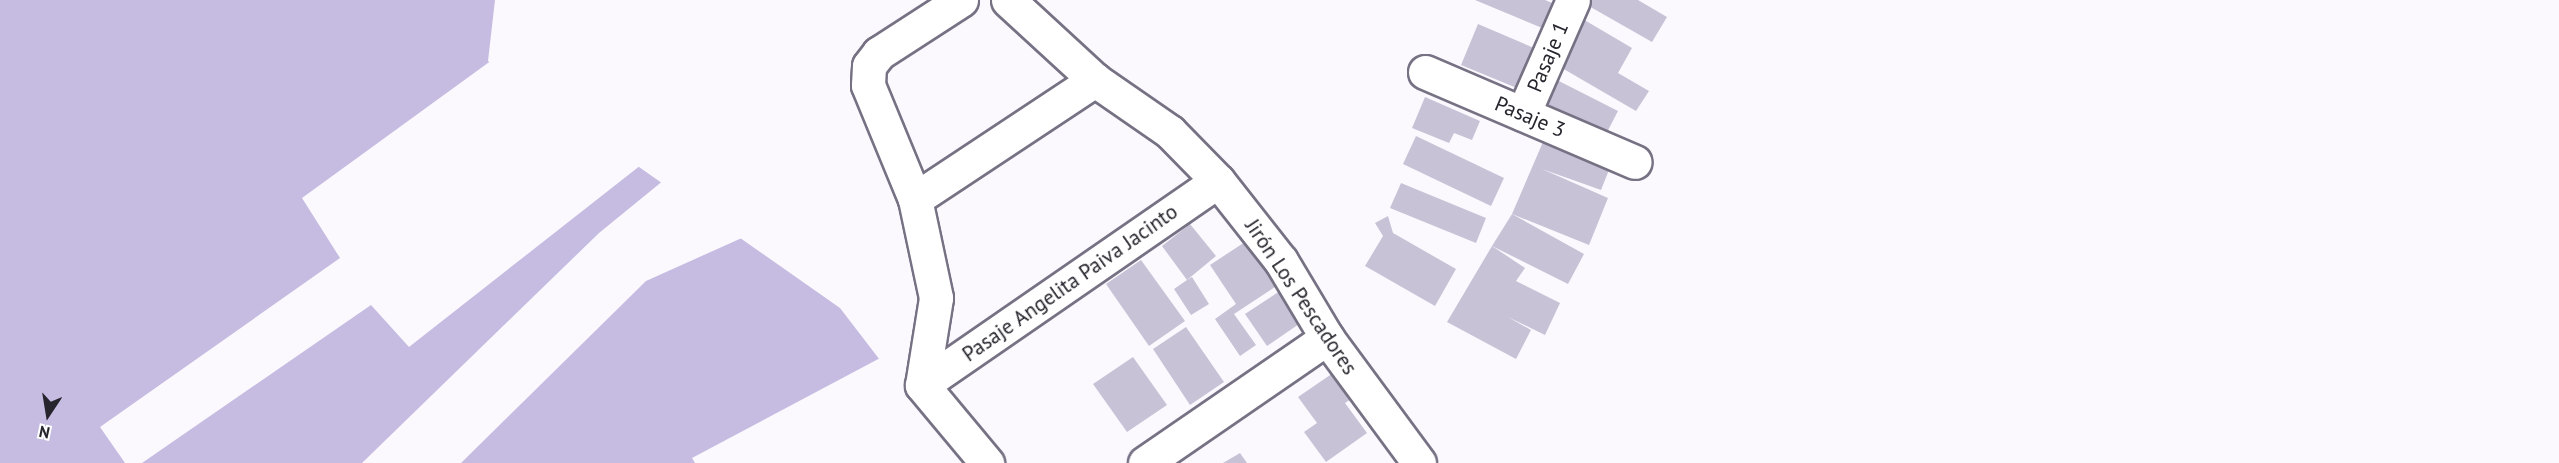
<!DOCTYPE html>
<meta charset="utf-8">
<style>
body{margin:0}
#map{position:relative;width:2559px;height:463px;overflow:hidden;background:#fbf9fe;font-family:"PT Sans",sans-serif}
div>[style]{position:absolute}
[style*='--x']{left:calc(var(--x)*1px);top:calc(var(--y)*1px);width:calc(var(--w)*1px);rotate:calc(var(--a)*1deg)}
.water>*{inset:0;background:#c6bbe1}
.pier>*{inset:0;background:#fbf9fe}
.building>*{inset:0;background:#c8c2d7}
.roads{filter:drop-shadow(2px 0 #777184) drop-shadow(-2px 0 #777184) drop-shadow(0 2px #777184) drop-shadow(0 -2px #777184)}
.street>*{height:33px;margin:-16.5px;padding:0 16.5px;transform-origin:16.5px;border-radius:16.5px;background:#fff}
.secondary>*{height:33px;margin:-16.5px;padding:0 16.5px;transform-origin:16.5px;border-radius:16.5px;background:#fff}
span{translate:-50% -50%;white-space:nowrap;text-align:center;line-height:1.15;-webkit-text-stroke:5px #fff;paint-order:stroke}
.street-label{font-size:21px;color:#26242c}
.north{position:absolute;left:18px;top:385px;width:60px;height:60px;-webkit-text-stroke:4px #fff;paint-order:stroke;rotate:192deg;font-size:16px;font-weight:700;line-height:24px;text-align:center;color:#26242c}
.north::after{content:'';display:block;margin:auto;width:21px;height:27px;background:#26242c;clip-path:polygon(50% 0,100% 100%,50% 72%,0 100%)}
</style>
<div id="map">
<div class="water">
<i style="clip-path:polygon(0 0,495px 0,488px 61px,840px 308px,959px 463px,0 463px)"></i>
</div>
<div class="pier">
<i style="clip-path:polygon(492px 60px,641px 165px,409px 347px,371px 305px,142px 463px,125px 463px,100px 427px,340px 258px,302px 198px)"></i>
<i style="clip-path:polygon(664px 180px,744px 237px,646px 281px,461px 463px,362px 463px,599px 233px)"></i>
<i style="clip-path:polygon(882px 357px,962px 463px,695px 463px,692px 458px)"></i>
</div>
<div class="building">
<i style="clip-path:polygon(1475px 0,1545px 0,1557px 5px,1547px 30px)"></i>
<i style="clip-path:polygon(1590px 0,1638px 0,1667px 17px,1652px 42px,1587px 5px)"></i>
<i style="clip-path:polygon(1581px 18px,1632px 48px,1618px 73px,1649px 91px,1636px 111px,1555px 64px)"></i>
<i style="clip-path:polygon(1478px 24px,1541px 51px,1524px 91px,1461px 65px)"></i>
<i style="clip-path:polygon(1549px 76px,1618px 111px,1603px 140px,1534px 105px)"></i>
<i style="clip-path:polygon(1425px 97px,1480px 121px,1472px 140px,1454px 133px,1449px 143px,1412px 128px)"></i>
<i style="clip-path:polygon(1546px 135px,1613px 160px,1601px 190px,1542px 169px,1608px 198px,1589px 245px,1512px 214px)"></i>
<i style="clip-path:polygon(1416px 136px,1504px 178px,1491px 206px,1403px 164px)"></i>
<i style="clip-path:polygon(1401px 183px,1486px 218px,1476px 243px,1390px 208px)"></i>
<i style="clip-path:polygon(1512px 214px,1584px 254px,1568px 284px,1492px 246px)"></i>
<i style="clip-path:polygon(1388px 216px,1393px 233px,1456px 269px,1435px 306px,1365px 266px,1383px 236px,1375px 223px)"></i>
<i style="clip-path:polygon(1190px 224px,1216px 256px,1187px 280px,1192px 277px,1209px 304px,1191px 315px,1174px 289px,1187px 280px,1162px 246px)"></i>
<i style="clip-path:polygon(1248px 240px,1278px 285px,1234px 314px,1256px 345px,1240px 356px,1215px 319px,1236px 304px,1210px 265px)"></i>
<i style="clip-path:polygon(1492px 246px,1525px 268px,1516px 281px,1560px 303px,1545px 335px,1508px 317px,1531px 330px,1516px 359px,1447px 322px)"></i>
<i style="clip-path:polygon(1141px 260px,1185px 321px,1149px 346px,1106px 284px)"></i>
<i style="clip-path:polygon(1280px 291px,1302px 322px,1267px 346px,1245px 314px)"></i>
<i style="clip-path:polygon(1186px 327px,1224px 382px,1190px 405px,1153px 349px)"></i>
<i style="clip-path:polygon(1133px 357px,1167px 405px,1127px 432px,1093px 384px)"></i>
<i style="clip-path:polygon(1336px 371px,1354px 397px,1345px 403px,1367px 433px,1326px 462px,1304px 432px,1317px 423px,1298px 397px)"></i>
<i style="clip-path:polygon(1240px 453px,1247px 463px,1223px 463px)"></i>
</div>
<div class="roads">
<div class="street">
<i style="--x:961;--y:0;--w:98;--a:147.1"></i>
<i style="--x:879;--y:53;--w:16;--a:128"></i>
<i style="--x:869;--y:66;--w:19;--a:93"></i>
<i style="--x:868;--y:85;--w:123;--a:67.6"></i>
<i style="--x:915;--y:199;--w:101;--a:78"></i>
<i style="--x:936;--y:298;--w:88;--a:99.1"></i>
<i style="--x:922;--y:385;--w:102;--a:50.2"></i>
<i style="--x:1425;--y:72;--w:228;--a:23.2"></i>
<i style="--x:1523;--y:114;--w:124;--a:-66.3"></i>
<i style="--x:915;--y:199;--w:216;--a:-33.5"></i>
<i style="--x:922;--y:385;--w:359;--a:-34.6"></i>
<i style="--x:1145;--y:463;--w:221;--a:-34.5"></i>
</div>
<div class="secondary">
<i style="--x:1008;--y:0;--w:118;--a:42.6"></i>
<i style="--x:1095;--y:80;--w:91;--a:34.7"></i>
<i style="--x:1170;--y:132;--w:69;--a:45.6"></i>
<i style="--x:1218;--y:181;--w:102;--a:51.8"></i>
<i style="--x:1281;--y:261;--w:90;--a:59.1"></i>
<i style="--x:1327;--y:338;--w:155;--a:53.6"></i>
</div>
</div>
<div class="street-label">
<span style="left:1548px;top:57px;rotate:-67deg">Pasaje 1</span>
<span style="left:1530px;top:117px;rotate:23deg">Pasaje 3</span>
<span style="left:1070px;top:283px;rotate:-35deg">Pasaje Angelita Paiva Jacinto</span>
<span style="left:1301px;top:297px;rotate:56deg">Jirón Los Pescadores</span>
</div>
<div class="north">N</div>
</div>
